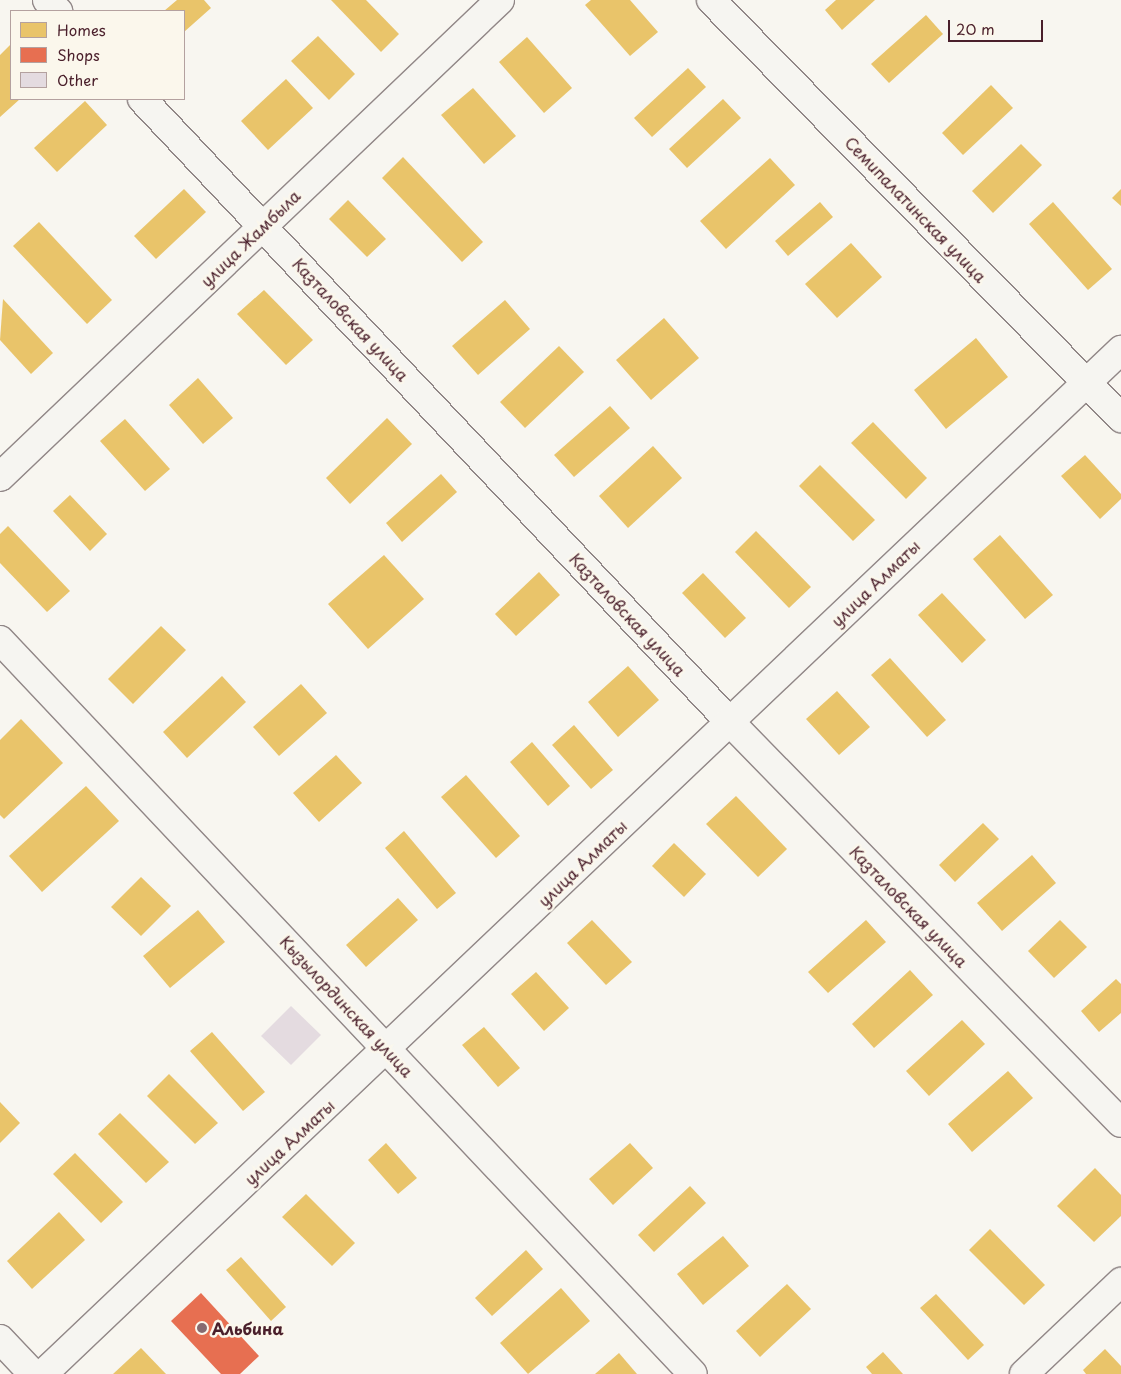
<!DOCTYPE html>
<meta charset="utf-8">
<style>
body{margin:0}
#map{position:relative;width:1121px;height:1374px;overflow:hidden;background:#f8f6f0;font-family:"Playpen Sans",sans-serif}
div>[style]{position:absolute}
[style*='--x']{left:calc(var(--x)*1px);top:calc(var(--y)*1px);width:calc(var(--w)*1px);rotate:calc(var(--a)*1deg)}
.homes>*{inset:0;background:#e9c46a}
.shops>*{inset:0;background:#e76f51}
.building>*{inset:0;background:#e4dbe0}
.roads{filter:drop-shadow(1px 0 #918787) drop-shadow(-1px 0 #918787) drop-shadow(0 1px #918787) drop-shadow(0 -1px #918787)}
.street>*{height:28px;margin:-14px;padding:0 14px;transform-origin:14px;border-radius:14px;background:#f6f5f1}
.secondary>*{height:28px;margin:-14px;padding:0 14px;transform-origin:14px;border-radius:14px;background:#f6f5f1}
.dots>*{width:14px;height:14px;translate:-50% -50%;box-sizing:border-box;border:2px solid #fbf7ec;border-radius:50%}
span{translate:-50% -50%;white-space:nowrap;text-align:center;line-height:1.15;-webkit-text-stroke:5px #fbf7ec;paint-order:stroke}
.street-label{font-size:16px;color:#4a1f2b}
.poi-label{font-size:16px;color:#4a1f2b;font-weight:700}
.left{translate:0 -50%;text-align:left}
.legend{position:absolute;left:10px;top:10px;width:175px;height:90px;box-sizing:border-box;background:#fbf7ec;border:1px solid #b4a19f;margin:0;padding:6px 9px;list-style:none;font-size:15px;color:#4a1f2b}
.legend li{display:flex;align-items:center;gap:10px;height:25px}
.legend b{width:25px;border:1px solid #b4a19f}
.scale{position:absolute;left:948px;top:20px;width:95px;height:22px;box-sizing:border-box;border:2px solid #4a1f2b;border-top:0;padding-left:6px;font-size:15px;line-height:18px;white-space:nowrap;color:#4a1f2b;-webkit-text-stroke:4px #fbf7ec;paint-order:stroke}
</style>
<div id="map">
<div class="homes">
<i style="clip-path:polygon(177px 0,204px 0,211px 8px,184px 32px,184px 11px,164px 11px)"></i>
<i style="clip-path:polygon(331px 0,366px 0,399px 34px,381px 52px)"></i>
<i style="clip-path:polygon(591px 0,630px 0,658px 32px,630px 56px,585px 5px)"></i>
<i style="clip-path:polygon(836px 0,875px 0,842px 30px,825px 10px)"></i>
<i style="clip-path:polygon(926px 15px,943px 34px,889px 83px,871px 64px)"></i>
<i style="clip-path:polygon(318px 36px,355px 74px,329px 100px,291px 61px)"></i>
<i style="clip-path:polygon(527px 37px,572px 88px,544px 113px,499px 62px)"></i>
<i style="clip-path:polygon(11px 44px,11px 99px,20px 99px,0 117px,0 55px)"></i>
<i style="clip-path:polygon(688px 68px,706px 87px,652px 137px,634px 118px)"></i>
<i style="clip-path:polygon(286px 79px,313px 108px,268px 150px,241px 121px)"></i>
<i style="clip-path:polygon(991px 85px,1013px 108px,963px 155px,942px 133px)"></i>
<i style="clip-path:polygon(473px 88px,516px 136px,484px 164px,441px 115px)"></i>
<i style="clip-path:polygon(723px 99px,741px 118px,687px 168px,669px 149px)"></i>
<i style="clip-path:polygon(85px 101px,107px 125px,57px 172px,34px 148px)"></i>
<i style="clip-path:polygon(1021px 144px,1042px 165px,993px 213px,972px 191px)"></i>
<i style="clip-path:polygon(403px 157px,483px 242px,462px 262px,382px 178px)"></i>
<i style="clip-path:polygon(770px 158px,795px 185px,726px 249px,700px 221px)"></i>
<i style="clip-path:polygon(184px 189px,206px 212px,156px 259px,134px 236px)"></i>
<i style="clip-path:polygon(1121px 189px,1121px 206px,1112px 198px)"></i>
<i style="clip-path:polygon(348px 200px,386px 239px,367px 257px,329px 219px)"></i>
<i style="clip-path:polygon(820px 202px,833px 217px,788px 256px,775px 241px)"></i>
<i style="clip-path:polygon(1053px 202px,1112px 269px,1088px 290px,1029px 224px)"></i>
<i style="clip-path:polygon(39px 222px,112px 300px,87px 324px,13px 246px)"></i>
<i style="clip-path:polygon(851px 243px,882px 277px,837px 318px,805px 284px)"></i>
<i style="clip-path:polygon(264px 290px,313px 340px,286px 365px,237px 314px)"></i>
<i style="clip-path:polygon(3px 299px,53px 353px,31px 374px,0 340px)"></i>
<i style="clip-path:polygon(505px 300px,530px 329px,478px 375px,452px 346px)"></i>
<i style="clip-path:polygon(664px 318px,699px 358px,651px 400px,616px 360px)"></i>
<i style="clip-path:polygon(976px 338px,1008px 377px,946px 429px,914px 390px)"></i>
<i style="clip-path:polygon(559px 346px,584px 372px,525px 428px,500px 402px)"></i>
<i style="clip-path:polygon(198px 378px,233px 418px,203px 444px,169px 405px)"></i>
<i style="clip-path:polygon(610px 406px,630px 428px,574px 477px,554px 455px)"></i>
<i style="clip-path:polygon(387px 418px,412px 444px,350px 504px,326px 478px)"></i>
<i style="clip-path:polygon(125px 419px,170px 469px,145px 491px,100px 441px)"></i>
<i style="clip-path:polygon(873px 422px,927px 478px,906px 499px,851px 443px)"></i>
<i style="clip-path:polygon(653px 446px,682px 478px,628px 528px,599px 496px)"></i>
<i style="clip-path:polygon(1085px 455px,1121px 494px,1121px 499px,1100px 519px,1061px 476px)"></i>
<i style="clip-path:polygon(820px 465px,875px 520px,853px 541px,799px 486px)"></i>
<i style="clip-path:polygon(441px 474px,457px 492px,402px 542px,386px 523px)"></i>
<i style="clip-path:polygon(70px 495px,107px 534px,90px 551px,53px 511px)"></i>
<i style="clip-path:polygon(8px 526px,70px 591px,47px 612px,0 563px,0 534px)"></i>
<i style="clip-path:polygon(756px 531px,811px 587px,789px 608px,735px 552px)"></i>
<i style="clip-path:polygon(1000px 535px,1053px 595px,1025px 619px,973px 559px)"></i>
<i style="clip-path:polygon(384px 555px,424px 599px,368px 649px,328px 604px)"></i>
<i style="clip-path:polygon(539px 572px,560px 595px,516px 636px,495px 614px)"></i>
<i style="clip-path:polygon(703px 573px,746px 618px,725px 638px,682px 593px)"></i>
<i style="clip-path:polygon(942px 593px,986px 640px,962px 663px,918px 615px)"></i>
<i style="clip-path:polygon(161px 626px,186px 650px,133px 704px,108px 679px)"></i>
<i style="clip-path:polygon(890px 658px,946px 720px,927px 737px,871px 675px)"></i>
<i style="clip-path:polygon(628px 666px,659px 700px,618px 737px,588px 702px)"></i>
<i style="clip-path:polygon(222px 676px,246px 702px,187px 758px,163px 732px)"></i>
<i style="clip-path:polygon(301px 684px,327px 713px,279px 756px,253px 727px)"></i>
<i style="clip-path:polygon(837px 691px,870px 727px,839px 755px,806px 719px)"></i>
<i style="clip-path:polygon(21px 719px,63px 763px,4px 819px,0 815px,0 740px)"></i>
<i style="clip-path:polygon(574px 725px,613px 770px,591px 789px,552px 745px)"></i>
<i style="clip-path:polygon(532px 742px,570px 786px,548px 806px,510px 762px)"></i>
<i style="clip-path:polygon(336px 755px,362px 783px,319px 822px,293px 793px)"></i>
<i style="clip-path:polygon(466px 775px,520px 836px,496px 858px,441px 797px)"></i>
<i style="clip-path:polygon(86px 786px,119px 821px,42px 892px,9px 856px)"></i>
<i style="clip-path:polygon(736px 796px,787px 849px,758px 877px,706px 824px)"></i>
<i style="clip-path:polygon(983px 823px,999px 839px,955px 882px,939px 865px)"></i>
<i style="clip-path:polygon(404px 831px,456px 893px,437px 909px,385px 848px)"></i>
<i style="clip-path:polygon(674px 843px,706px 874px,684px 897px,652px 866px)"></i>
<i style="clip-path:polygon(1032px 855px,1056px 883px,1002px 931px,977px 903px)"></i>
<i style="clip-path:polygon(141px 877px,171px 906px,141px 936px,111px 907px)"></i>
<i style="clip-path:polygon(398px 898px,418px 920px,366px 967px,346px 945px)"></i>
<i style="clip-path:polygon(198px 910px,225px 942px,170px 988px,143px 956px)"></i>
<i style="clip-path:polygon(592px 920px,632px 962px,606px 985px,567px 943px)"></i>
<i style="clip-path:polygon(866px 920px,886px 942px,828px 993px,808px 972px)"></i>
<i style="clip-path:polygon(1060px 920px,1087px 947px,1054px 978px,1028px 951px)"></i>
<i style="clip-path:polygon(910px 970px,933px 995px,874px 1048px,852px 1024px)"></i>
<i style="clip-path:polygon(536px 972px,569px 1008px,544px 1031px,511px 994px)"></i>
<i style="clip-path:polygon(1116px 979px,1121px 984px,1121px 1013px,1099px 1032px,1081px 1011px)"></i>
<i style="clip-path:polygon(962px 1020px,985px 1044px,929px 1096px,906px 1071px)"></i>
<i style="clip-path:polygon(484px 1027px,520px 1068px,498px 1087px,462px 1045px)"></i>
<i style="clip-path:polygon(212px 1032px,265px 1092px,243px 1111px,190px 1051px)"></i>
<i style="clip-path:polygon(1008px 1071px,1033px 1098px,972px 1152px,948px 1124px)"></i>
<i style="clip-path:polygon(169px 1074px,218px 1123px,195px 1144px,147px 1096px)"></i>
<i style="clip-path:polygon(0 1102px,20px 1123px,0 1143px)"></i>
<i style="clip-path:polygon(120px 1113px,169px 1162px,146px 1183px,98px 1134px)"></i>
<i style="clip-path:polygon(386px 1143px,417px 1178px,398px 1194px,368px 1160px)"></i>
<i style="clip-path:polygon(630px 1143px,653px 1168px,613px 1205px,589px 1179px)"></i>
<i style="clip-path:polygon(75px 1153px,123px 1202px,101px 1223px,53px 1174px)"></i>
<i style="clip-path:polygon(1095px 1168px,1121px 1195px,1121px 1216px,1094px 1242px,1057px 1206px)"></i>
<i style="clip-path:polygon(690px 1186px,706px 1203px,654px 1252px,638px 1235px)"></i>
<i style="clip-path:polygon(306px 1194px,355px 1243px,332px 1266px,282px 1217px)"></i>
<i style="clip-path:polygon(59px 1212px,85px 1240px,32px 1289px,7px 1261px)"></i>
<i style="clip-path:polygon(990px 1229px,1045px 1285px,1024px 1305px,969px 1250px)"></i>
<i style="clip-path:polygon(723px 1236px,749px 1266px,703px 1305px,677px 1274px)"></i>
<i style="clip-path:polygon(526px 1250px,543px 1269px,492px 1316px,475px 1298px)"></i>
<i style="clip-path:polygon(241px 1257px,286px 1307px,271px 1321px,226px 1270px)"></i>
<i style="clip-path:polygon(787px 1284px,811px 1309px,760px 1357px,736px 1331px)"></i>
<i style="clip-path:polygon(561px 1288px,590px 1321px,528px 1374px,500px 1343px)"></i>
<i style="clip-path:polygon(936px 1294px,984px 1345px,968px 1360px,920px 1308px)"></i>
<i style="clip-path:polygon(141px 1348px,166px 1374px,113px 1374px)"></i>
<i style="clip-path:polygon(1105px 1349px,1121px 1366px,1121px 1374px,1086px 1374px,1083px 1370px)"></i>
<i style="clip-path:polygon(883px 1352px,903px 1374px,872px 1374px,866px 1367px)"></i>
<i style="clip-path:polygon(619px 1353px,637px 1374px,595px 1374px)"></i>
</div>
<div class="shops">
<i style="clip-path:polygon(201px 1293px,259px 1356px,240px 1374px,221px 1374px,171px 1321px)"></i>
</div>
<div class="building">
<i style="clip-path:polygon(291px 1006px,321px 1035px,291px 1065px,261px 1036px)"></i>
</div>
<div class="roads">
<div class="street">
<i style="--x:711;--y:0;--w:586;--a:45.55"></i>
<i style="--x:0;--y:477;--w:691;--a:-43.65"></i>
<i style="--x:0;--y:640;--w:1009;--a:46.65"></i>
<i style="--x:0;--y:1339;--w:48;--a:46.7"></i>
<i style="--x:1024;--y:1374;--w:134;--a:-43.5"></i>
</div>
<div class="secondary">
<i style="--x:47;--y:0;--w:16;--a:45"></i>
<i style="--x:142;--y:99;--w:855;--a:46.66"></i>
<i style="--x:729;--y:721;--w:561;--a:45.72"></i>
<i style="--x:43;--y:1374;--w:1487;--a:-43.53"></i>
</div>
</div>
<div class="dots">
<i style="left:202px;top:1328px;background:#876a70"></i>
</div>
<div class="street-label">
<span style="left:916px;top:209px;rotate:46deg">Семипалатинская улица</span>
<span style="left:250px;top:238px;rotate:-44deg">улица Жамбыла</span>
<span style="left:351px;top:319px;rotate:47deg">Казталовская улица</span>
<span style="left:875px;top:583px;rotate:-44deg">улица Алматы</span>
<span style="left:628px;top:614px;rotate:47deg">Казталовская улица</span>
<span style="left:582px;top:863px;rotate:-44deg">улица Алматы</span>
<span style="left:909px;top:906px;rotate:46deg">Казталовская улица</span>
<span style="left:347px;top:1006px;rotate:47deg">Кызылординская улица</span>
<span style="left:289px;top:1142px;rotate:-43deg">улица Алматы</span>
</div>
<div class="poi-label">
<span class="left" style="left:212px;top:1328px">Альбина</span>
</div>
<ul class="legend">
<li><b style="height:14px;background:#e9c46a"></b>Homes</li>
<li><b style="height:14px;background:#e76f51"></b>Shops</li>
<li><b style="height:14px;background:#e4dbe0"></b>Other</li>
</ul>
<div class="scale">20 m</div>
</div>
